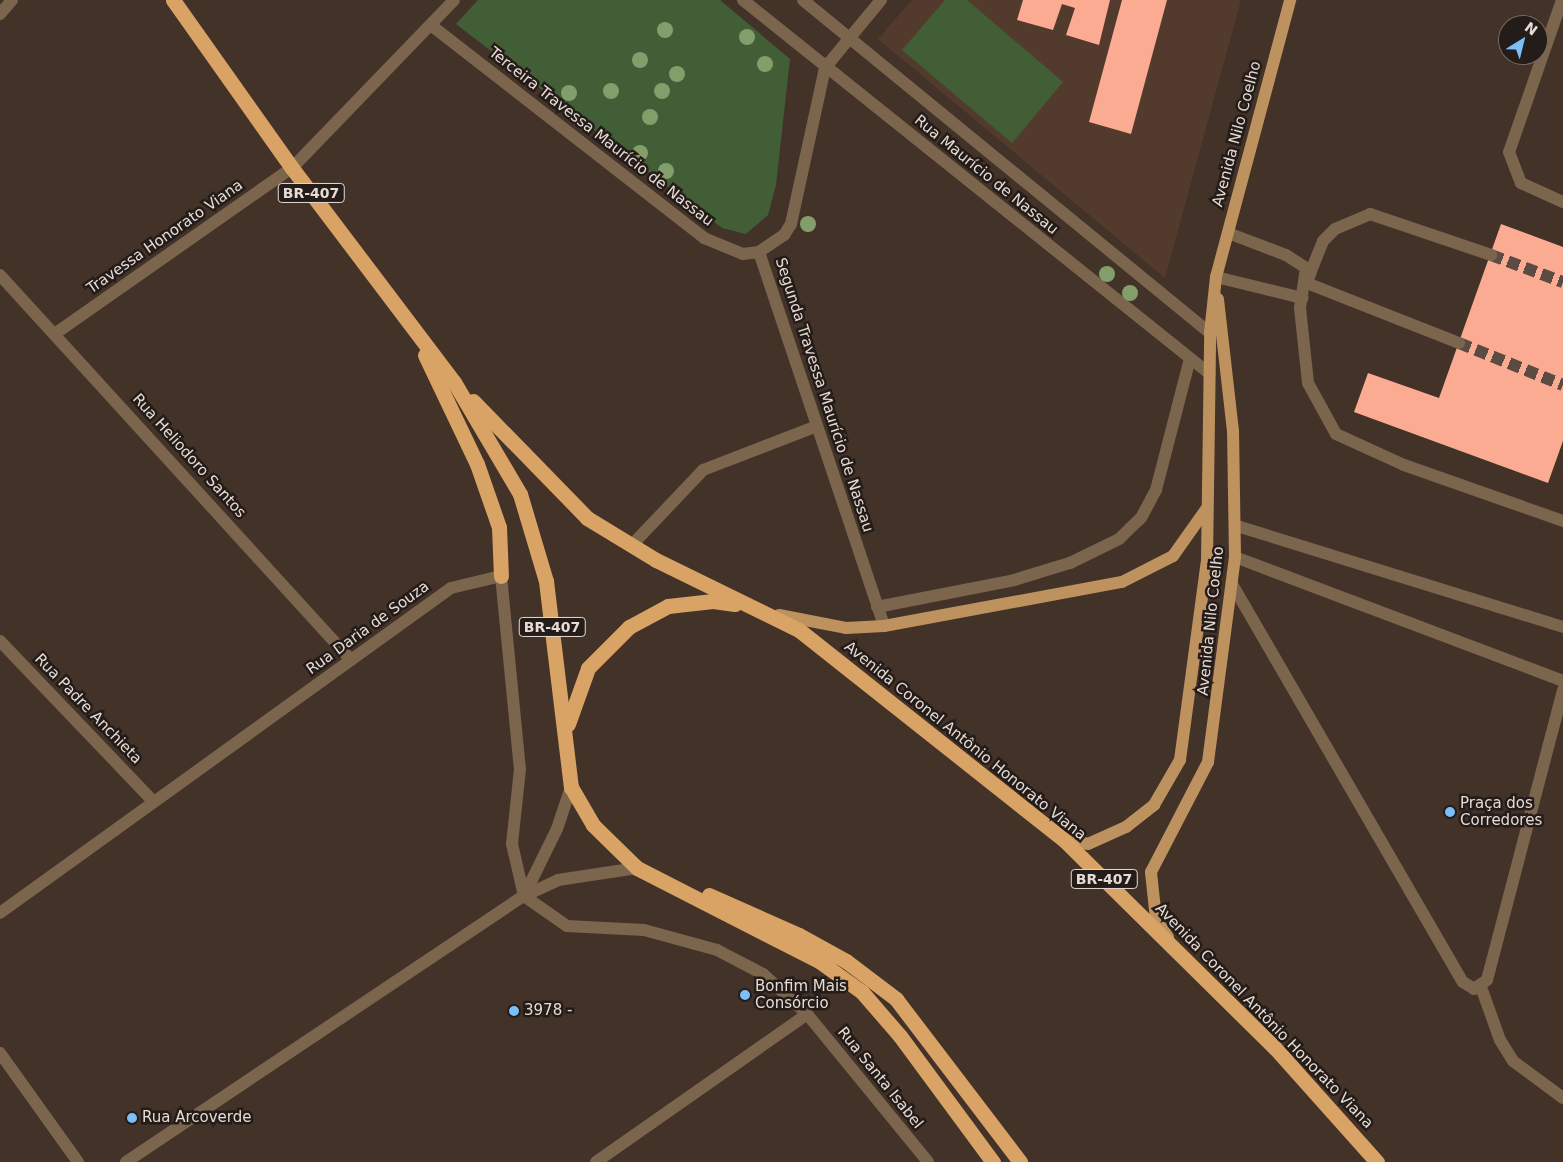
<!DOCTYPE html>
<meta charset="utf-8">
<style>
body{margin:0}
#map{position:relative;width:1563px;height:1162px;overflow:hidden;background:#433228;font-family:"DejaVu Sans",sans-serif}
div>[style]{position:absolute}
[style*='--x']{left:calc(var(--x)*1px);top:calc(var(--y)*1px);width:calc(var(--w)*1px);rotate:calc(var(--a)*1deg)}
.built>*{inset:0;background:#523b2d}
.green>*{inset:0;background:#415e36}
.building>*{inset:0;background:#fcab93}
.minor-tunnel>*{height:12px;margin-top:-6px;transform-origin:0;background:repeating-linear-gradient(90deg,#5b4b42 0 12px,transparent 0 18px)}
.minor>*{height:12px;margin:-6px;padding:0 6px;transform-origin:6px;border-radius:6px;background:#7b654d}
.major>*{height:12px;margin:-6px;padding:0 6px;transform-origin:6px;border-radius:6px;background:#be925f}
.highway>*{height:15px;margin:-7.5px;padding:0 7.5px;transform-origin:7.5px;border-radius:7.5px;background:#d9a365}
.trees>*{width:16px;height:16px;margin:-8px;border-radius:50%;background:#839e6a}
.dots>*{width:14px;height:14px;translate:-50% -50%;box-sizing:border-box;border:2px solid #241c18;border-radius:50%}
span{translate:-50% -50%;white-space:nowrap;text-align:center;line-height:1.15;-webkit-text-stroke:5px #241c18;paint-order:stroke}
.shield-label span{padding:1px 4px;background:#241c18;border:1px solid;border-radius:4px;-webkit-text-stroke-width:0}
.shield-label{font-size:14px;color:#e6dbd5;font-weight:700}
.street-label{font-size:15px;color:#e6dbd5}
.poi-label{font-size:15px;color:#e6dbd5}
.left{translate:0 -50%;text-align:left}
.north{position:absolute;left:1498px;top:15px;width:50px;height:50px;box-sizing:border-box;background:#241c18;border:1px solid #726864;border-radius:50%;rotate:36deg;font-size:14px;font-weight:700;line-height:20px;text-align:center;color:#e6dbd5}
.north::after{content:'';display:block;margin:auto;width:18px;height:22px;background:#7bbef8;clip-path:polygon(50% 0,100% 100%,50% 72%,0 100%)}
</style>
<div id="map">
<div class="built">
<i style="clip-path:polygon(912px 0,1241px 0,1165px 278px,878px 39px)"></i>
</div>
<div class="green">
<i style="clip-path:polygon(478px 0,720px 0,790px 59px,776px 185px,768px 215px,746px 234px,722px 228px,456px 24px)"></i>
<i style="clip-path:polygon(945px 0,967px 0,1063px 82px,1012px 143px,902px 50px)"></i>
</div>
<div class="building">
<i style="clip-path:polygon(1023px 0,1110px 0,1099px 45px,1066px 35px,1075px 8px,1062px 4px,1053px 30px,1017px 20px)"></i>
<i style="clip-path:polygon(1122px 0,1167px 0,1131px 134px,1089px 122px)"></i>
<i style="clip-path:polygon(1501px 224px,1563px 247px,1563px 441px,1548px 483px,1354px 412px,1368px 373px,1439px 398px)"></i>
</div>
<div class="minor-tunnel">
<i style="--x:1491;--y:255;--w:77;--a:20.6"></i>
<i style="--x:1459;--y:343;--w:112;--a:22"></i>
</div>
<div class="minor">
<i style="--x:743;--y:0;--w:598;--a:38.69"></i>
<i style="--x:803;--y:0;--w:526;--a:39.29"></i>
<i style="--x:881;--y:0;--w:88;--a:129.5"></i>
<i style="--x:825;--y:68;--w:160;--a:102.3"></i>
<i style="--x:791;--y:224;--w:13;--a:122"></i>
<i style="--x:784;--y:235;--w:30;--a:146"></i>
<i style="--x:759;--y:252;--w:394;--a:71.5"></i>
<i style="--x:1562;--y:0;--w:161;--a:109.2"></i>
<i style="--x:1509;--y:152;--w:33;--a:69"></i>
<i style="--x:1521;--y:183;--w:46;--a:24.3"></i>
<i style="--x:0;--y:14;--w:18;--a:-49"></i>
<i style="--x:432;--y:26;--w:345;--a:37.9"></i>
<i style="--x:704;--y:238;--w:42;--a:22.3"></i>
<i style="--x:743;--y:254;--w:16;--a:-7"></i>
<i style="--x:1228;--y:233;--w:62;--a:20.8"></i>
<i style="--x:1286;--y:255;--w:24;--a:33"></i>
<i style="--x:1306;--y:268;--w:40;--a:98.5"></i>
<i style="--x:1300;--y:308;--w:75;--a:83.9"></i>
<i style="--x:1308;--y:383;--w:58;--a:61.2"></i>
<i style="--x:1336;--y:434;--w:75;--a:24.5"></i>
<i style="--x:1404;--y:465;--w:169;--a:19.4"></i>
<i style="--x:0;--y:275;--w:521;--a:47.64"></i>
<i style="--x:1216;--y:277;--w:89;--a:13.7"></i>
<i style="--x:56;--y:333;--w:288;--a:-35"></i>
<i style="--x:292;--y:168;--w:233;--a:-46"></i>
<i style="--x:1459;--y:343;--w:163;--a:-158.5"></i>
<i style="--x:1307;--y:283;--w:18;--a:-71"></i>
<i style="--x:1313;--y:266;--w:27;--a:-68"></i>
<i style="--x:1323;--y:241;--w:17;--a:-45"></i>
<i style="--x:1335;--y:229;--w:38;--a:-23"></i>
<i style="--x:1370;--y:214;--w:128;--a:18.7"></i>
<i style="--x:1237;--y:526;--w:341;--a:17.2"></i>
<i style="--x:631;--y:546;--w:105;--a:-46.5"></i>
<i style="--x:703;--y:470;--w:122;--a:-21.1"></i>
<i style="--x:1235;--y:557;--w:351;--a:20.7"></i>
<i style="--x:1232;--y:584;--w:460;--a:59.9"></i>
<i style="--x:1463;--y:982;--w:13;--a:32"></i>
<i style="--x:1474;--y:989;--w:16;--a:-35"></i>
<i style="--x:1487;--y:980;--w:300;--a:-75.3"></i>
<i style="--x:877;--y:607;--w:140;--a:-11.1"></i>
<i style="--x:1014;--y:580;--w:59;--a:-16.9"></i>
<i style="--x:1070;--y:563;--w:55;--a:-26.1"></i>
<i style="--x:1119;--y:539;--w:30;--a:-44"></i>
<i style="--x:1141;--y:518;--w:32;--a:-62"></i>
<i style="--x:1156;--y:490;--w:135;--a:-75.5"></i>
<i style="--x:0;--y:641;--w:220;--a:46.3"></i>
<i style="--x:524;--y:896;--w:52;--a:34.9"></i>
<i style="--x:567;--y:926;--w:77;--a:3"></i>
<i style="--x:644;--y:930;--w:76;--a:15.3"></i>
<i style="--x:717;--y:950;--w:52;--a:27.6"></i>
<i style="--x:763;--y:974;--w:59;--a:42.3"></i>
<i style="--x:807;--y:1014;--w:191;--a:50.7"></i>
<i style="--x:524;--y:896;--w:75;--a:-63.8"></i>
<i style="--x:557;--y:829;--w:44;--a:-71.6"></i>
<i style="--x:0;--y:913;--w:556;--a:-35.78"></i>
<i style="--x:451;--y:588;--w:51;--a:-13.5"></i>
<i style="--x:501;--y:576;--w:194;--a:84.4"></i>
<i style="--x:520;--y:769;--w:75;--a:96.1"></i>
<i style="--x:512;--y:844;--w:53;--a:77"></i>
<i style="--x:1481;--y:987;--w:56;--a:70.3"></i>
<i style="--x:1500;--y:1040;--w:25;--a:58"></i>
<i style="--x:1513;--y:1061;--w:62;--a:36.5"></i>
<i style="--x:0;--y:1053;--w:134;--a:54.4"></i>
<i style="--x:126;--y:1162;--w:479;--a:-33.8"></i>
<i style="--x:524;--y:896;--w:38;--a:-25"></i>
<i style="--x:558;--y:880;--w:80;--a:-8.6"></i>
<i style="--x:596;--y:1162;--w:258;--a:-35"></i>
</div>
<div class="major">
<i style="--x:779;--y:615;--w:68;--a:11"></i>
<i style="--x:846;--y:628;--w:38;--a:-3"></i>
<i style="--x:884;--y:626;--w:242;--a:-10.5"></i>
<i style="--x:1122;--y:582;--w:57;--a:-27"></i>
<i style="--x:1173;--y:556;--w:59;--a:-54.7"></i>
<i style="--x:1064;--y:840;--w:24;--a:9"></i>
<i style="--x:1088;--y:844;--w:42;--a:-24.1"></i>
<i style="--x:1126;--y:827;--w:36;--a:-38"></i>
<i style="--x:1154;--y:805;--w:52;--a:-60"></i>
<i style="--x:1180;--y:760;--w:201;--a:-82.3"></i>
<i style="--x:1207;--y:561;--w:228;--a:-89.2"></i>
<i style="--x:1210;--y:333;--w:56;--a:-83.9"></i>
<i style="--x:1216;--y:277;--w:287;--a:-75"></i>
<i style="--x:1168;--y:937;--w:22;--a:-124"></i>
<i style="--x:1156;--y:919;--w:47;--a:-96.1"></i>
<i style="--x:1151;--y:872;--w:124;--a:-62.6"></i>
<i style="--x:1208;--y:762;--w:207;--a:-82.5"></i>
<i style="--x:1235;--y:557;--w:126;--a:-90.9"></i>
<i style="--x:1233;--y:431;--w:133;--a:-96.5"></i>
</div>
<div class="highway">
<i style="--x:173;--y:0;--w:206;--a:54.7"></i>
<i style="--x:292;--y:168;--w:268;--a:52.9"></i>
<i style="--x:454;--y:382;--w:130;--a:59.5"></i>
<i style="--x:520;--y:494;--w:91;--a:73.4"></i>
<i style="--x:546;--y:581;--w:208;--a:83.1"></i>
<i style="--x:571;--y:787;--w:44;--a:59.9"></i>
<i style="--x:593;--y:825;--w:62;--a:44.3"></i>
<i style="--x:637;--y:868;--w:204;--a:27.1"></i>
<i style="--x:819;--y:961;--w:53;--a:35.8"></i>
<i style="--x:862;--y:992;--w:58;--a:49.2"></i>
<i style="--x:900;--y:1036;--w:157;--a:53.6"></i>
<i style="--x:425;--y:355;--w:121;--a:64.5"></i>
<i style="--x:477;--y:464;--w:67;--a:70.8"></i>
<i style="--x:499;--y:527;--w:49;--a:87.7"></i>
<i style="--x:473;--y:401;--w:163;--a:45.7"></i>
<i style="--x:587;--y:518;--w:81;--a:31.3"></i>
<i style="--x:656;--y:560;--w:159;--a:26.1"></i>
<i style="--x:799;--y:630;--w:338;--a:38.4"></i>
<i style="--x:1064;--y:840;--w:296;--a:44.6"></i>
<i style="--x:1275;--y:1048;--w:153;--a:48.2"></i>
<i style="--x:568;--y:724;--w:59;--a:-70.3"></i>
<i style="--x:588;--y:668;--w:58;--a:-45"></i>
<i style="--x:629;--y:627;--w:44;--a:-28.3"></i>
<i style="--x:668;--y:606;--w:45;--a:-6.3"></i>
<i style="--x:713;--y:601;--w:22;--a:8"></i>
<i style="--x:709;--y:895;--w:98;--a:24"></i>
<i style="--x:799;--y:935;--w:54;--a:29"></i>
<i style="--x:846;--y:961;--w:63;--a:37.2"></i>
<i style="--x:896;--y:999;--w:205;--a:52.7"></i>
</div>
<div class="trees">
<i style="left:665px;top:30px"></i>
<i style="left:747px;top:37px"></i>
<i style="left:640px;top:60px"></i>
<i style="left:765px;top:64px"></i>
<i style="left:677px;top:74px"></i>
<i style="left:611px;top:91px"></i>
<i style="left:662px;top:91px"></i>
<i style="left:569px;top:93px"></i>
<i style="left:650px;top:117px"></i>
<i style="left:640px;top:153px"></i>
<i style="left:666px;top:171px"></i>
<i style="left:808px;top:224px"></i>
<i style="left:1107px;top:274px"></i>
<i style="left:1130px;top:293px"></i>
</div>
<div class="dots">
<i style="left:1450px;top:812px;background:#7bbef8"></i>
<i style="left:745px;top:995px;background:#7bbef8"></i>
<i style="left:514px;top:1011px;background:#7bbef8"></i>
<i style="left:132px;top:1118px;background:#7bbef8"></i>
</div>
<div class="shield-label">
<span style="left:311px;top:193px">BR-407</span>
<span style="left:552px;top:627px">BR-407</span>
<span style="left:1104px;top:879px">BR-407</span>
</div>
<div class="street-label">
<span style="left:1237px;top:134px;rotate:-75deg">Avenida Nilo Coelho</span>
<span style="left:601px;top:137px;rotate:38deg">Terceira Travessa Maurício de Nassau</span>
<span style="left:986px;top:175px;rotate:39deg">Rua Maurício de Nassau</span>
<span style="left:165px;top:237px;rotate:-35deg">Travessa Honorato Viana</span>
<span style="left:824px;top:395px;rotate:72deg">Segunda Travessa Maurício de Nassau</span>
<span style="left:189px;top:456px;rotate:48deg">Rua Heliodoro Santos</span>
<span style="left:1211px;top:621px;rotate:-84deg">Avenida Nilo Coelho</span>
<span style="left:368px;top:628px;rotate:-36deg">Rua Daria de Souza</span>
<span style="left:88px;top:709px;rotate:46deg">Rua Padre Anchieta</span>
<span style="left:965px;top:741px;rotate:39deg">Avenida Coronel Antônio Honorato Viana</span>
<span style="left:1264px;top:1016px;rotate:46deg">Avenida Coronel Antônio Honorato Viana</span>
<span style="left:880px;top:1078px;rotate:51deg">Rua Santa Isabel</span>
</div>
<div class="poi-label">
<span class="left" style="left:1460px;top:812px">Praça dos<br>Corredores</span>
<span class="left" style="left:755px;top:995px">Bonfim Mais<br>Consórcio</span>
<span class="left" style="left:524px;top:1011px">3978 -</span>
<span class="left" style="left:142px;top:1118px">Rua Arcoverde</span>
</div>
<div class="north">N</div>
</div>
